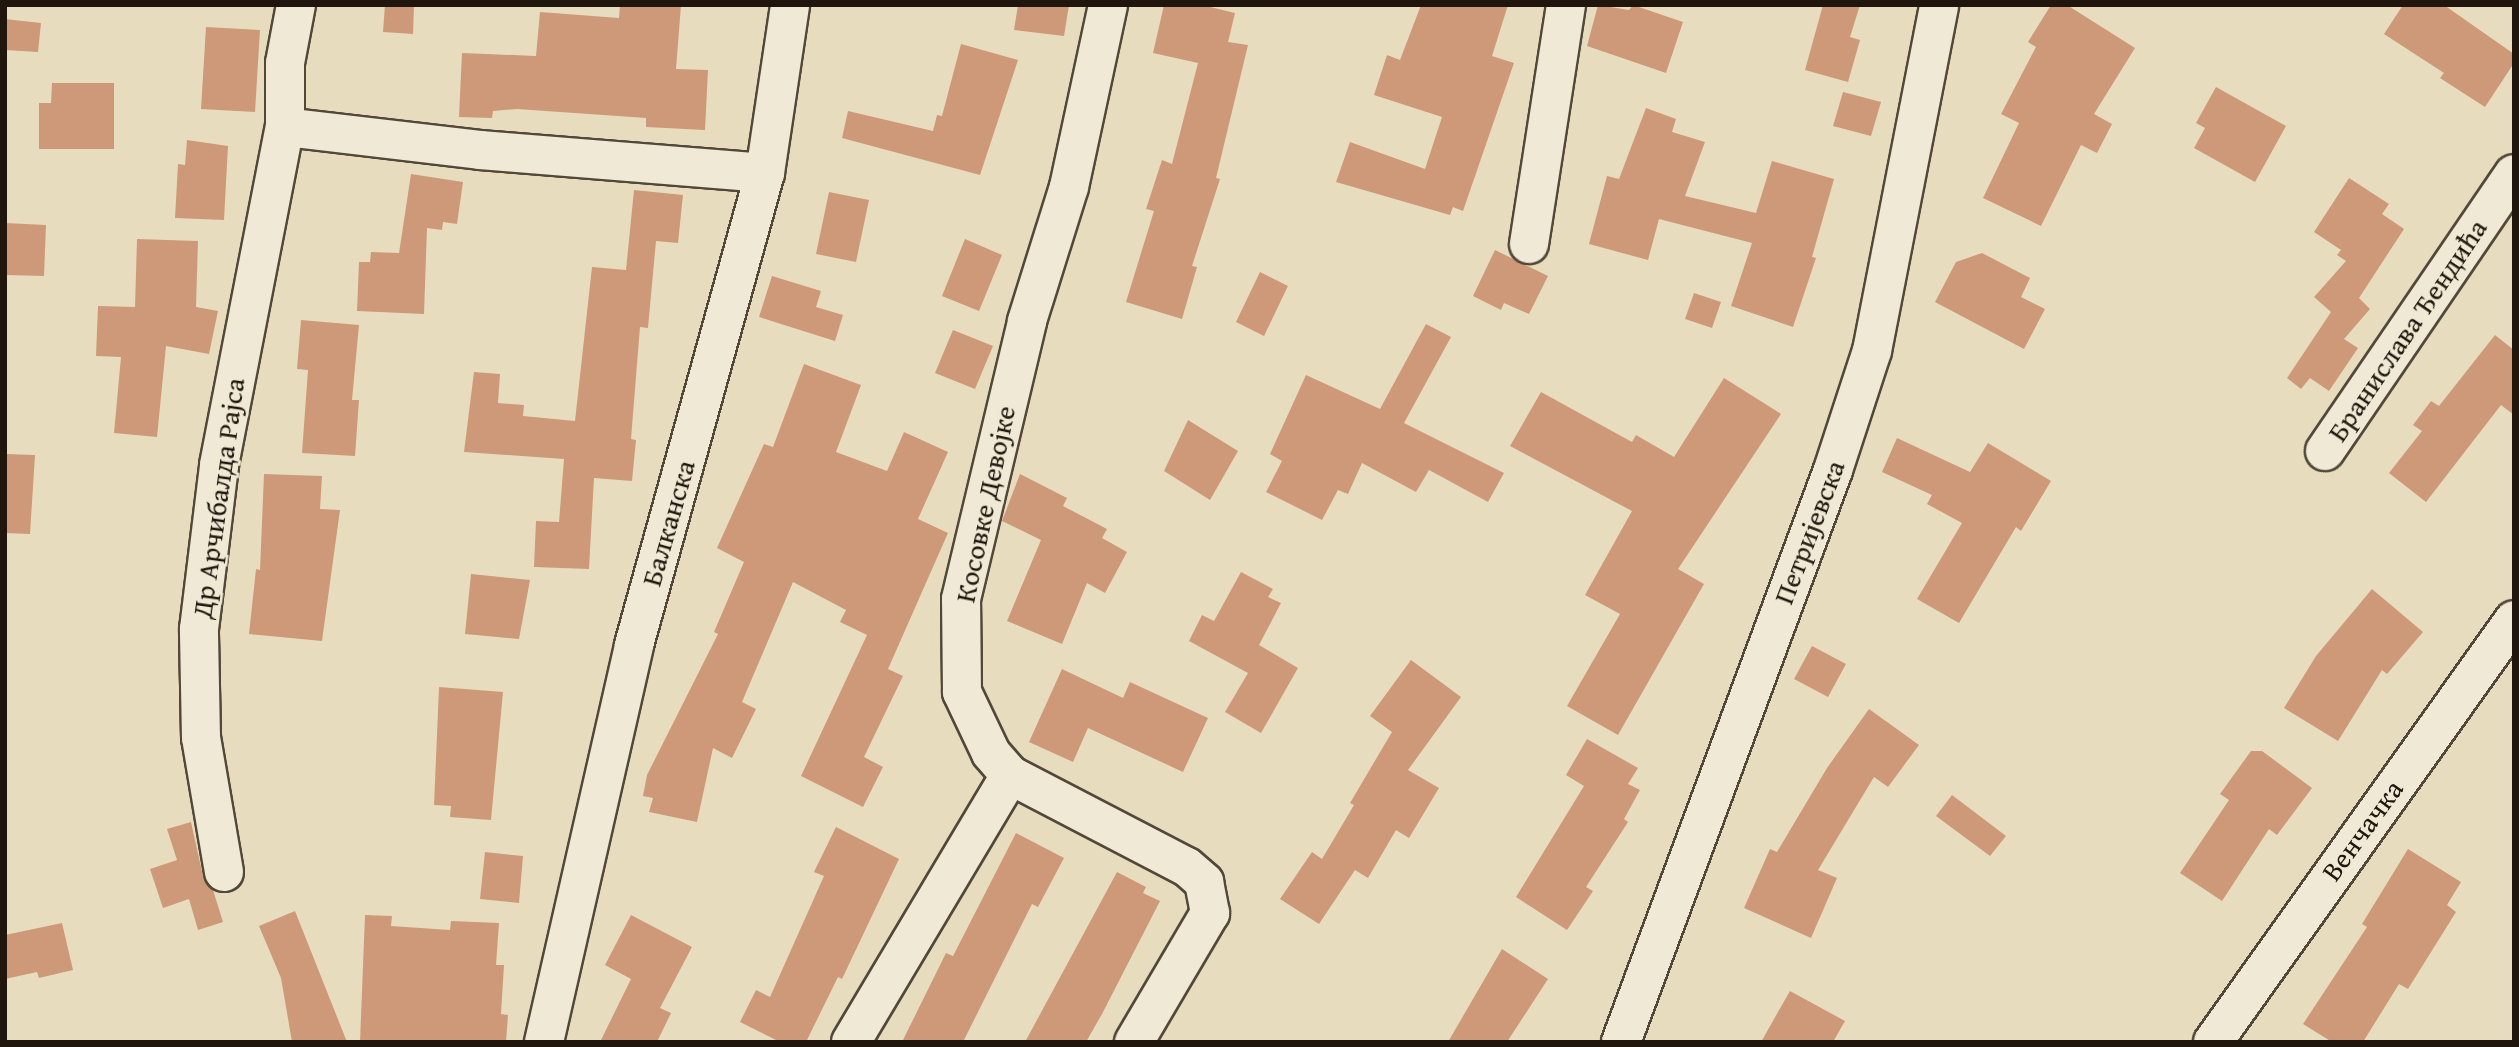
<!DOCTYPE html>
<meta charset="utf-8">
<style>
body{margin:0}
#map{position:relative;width:2519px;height:1047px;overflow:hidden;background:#e7ddbe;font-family:"Gentium Book Plus",serif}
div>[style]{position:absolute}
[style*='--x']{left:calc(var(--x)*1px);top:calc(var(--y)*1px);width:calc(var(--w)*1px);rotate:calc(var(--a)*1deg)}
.building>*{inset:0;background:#ce9978}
.roads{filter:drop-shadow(2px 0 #52483a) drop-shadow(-2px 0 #52483a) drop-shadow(0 2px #52483a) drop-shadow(0 -2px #52483a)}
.street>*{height:38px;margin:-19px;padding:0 19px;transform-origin:19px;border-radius:19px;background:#efe9d5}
.secondary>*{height:38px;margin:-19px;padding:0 19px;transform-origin:19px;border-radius:19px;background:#efe9d5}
span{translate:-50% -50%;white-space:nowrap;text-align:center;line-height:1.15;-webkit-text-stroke:5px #efe9d5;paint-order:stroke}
.street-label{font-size:28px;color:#20160e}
.frame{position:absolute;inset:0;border:7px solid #20160e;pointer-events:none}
</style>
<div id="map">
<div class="building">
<i style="clip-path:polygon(385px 5px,414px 5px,413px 34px,383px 32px)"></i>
<i style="clip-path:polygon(620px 5px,681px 5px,676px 69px,708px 70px,705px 130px,646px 127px,646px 118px,517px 109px,493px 111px,492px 118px,459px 117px,462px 53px,536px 56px,540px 12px,619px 18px)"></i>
<i style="clip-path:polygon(1018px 5px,1069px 5px,1064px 36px,1014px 30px)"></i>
<i style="clip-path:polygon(1164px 5px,1202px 5px,1235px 13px,1228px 42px,1248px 45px,1216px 178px,1220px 179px,1192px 266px,1197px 267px,1182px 319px,1126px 302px,1154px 211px,1146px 209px,1162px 160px,1172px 164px,1198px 63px,1153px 53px)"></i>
<i style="clip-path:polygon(1421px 5px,1508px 5px,1492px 56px,1514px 63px,1463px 211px,1453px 207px,1450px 215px,1336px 182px,1350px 142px,1425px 169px,1442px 117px,1374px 95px,1387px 55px,1400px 60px)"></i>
<i style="clip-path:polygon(1598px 5px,1629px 10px,1633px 5px,1683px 22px,1666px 73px,1587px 46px)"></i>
<i style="clip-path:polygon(1823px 5px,1860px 5px,1850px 37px,1860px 40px,1848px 82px,1805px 70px)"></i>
<i style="clip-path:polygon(2051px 5px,2067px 5px,2135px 48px,2094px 114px,2112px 124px,2097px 153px,2081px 145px,2041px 226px,1983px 198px,2019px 123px,2001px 114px,2036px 47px,2028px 42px)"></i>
<i style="clip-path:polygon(2403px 5px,2444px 5px,2514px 54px,2514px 63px,2485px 107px,2440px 78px,2444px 73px,2384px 34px)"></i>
<i style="clip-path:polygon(5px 19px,41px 23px,38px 52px,5px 50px)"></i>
<i style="clip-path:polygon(206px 27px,260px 30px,255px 112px,201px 109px)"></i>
<i style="clip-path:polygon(961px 44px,1018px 60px,980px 175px,842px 138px,848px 111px,933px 131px,937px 115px,942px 116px)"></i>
<i style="clip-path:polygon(52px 83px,114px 83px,114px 149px,39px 149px,39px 103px,51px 103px)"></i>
<i style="clip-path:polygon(2216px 87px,2286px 126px,2255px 182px,2194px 148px,2205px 128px,2196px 123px)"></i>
<i style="clip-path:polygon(1843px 92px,1881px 102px,1871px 136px,1833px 126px)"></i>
<i style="clip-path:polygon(1646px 108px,1676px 119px,1672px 132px,1705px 142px,1685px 196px,1756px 213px,1772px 161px,1834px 179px,1812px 257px,1816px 258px,1793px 327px,1731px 306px,1752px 243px,1659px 219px,1648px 260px,1589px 244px,1607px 176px,1619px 179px)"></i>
<i style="clip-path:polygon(187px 140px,228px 146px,224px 220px,175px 218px,178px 164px,185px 165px)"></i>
<i style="clip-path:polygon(411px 174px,463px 182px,457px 224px,443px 222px,442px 230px,427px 228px,424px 314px,357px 311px,359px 262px,370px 262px,371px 252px,399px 253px)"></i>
<i style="clip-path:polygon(2349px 178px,2389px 204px,2382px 214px,2404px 229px,2359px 298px,2370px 309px,2344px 339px,2358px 348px,2329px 391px,2310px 378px,2301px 389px,2287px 378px,2331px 312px,2314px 297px,2346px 261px,2337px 255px,2341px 250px,2314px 232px)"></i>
<i style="clip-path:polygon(634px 190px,683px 195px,678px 243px,656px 241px,648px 328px,640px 327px,631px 439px,636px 440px,632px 481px,594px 478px,589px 569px,534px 567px,536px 521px,559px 522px,564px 459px,464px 452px,474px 372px,500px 374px,498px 403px,524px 405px,523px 416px,575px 421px,592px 267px,626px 270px)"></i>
<i style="clip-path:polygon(829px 192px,869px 200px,856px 262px,816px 254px)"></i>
<i style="clip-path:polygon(5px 223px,46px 225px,44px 276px,5px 275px)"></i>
<i style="clip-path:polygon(137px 239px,198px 241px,196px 307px,218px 311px,209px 354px,166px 346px,157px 437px,114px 433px,121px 357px,96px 356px,98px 306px,135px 307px)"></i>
<i style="clip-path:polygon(965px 239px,1002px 255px,979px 311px,942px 296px)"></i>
<i style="clip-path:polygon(1495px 250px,1548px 276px,1529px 314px,1504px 303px,1501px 310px,1473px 296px)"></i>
<i style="clip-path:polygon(1982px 253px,2030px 278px,2021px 297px,2045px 309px,2024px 349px,1935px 302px,1956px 262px)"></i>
<i style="clip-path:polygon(1260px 272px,1288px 286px,1264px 336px,1236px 322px)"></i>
<i style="clip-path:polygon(772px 276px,821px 291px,816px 307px,843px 315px,835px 341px,759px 317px)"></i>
<i style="clip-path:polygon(1694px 293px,1721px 302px,1712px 328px,1685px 319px)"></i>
<i style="clip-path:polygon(301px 320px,359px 325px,352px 400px,359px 400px,355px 456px,302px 453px,308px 370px,297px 369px)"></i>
<i style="clip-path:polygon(1426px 324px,1451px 337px,1404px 423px,1504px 473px,1488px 502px,1429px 470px,1416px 492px,1362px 463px,1348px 494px,1338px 490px,1322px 520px,1266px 492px,1282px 461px,1270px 454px,1306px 375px,1380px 409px)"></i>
<i style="clip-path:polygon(953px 330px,993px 346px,975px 389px,935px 373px)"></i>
<i style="clip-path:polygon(2495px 335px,2514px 350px,2514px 415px,2501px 405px,2426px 502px,2389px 473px,2422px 431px,2413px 425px,2431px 401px,2439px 406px)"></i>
<i style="clip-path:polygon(804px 364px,861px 385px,836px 452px,887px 471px,904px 432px,948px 452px,918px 519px,948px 533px,888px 669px,903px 676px,864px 757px,883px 767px,863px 807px,801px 776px,867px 635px,840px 622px,846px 610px,793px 582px,742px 702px,756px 709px,732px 758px,713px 748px,697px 822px,649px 812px,653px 798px,643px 796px,647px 775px,718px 634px,714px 632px,744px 562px,717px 548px,764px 444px,773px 447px)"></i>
<i style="clip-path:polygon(1724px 378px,1781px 414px,1678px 569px,1704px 584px,1618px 735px,1567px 706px,1620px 614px,1585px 595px,1632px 511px,1510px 446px,1541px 392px,1632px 442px,1636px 435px,1674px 457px)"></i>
<i style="clip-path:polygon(1188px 420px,1238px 451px,1210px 500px,1164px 471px)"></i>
<i style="clip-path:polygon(1897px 438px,1970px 472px,1988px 443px,2051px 481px,2021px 531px,2016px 527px,1959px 623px,1917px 599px,1962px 523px,1927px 504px,1932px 495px,1882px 472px)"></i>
<i style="clip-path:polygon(5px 454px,35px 455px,30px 534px,5px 533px)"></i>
<i style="clip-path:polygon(264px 474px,322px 476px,320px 509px,340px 510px,322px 641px,249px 634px,256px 569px,260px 570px)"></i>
<i style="clip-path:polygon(1020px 474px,1067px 498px,1063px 506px,1107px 529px,1102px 538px,1127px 552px,1105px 593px,1087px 583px,1062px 644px,1007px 621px,1041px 540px,1002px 521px)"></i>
<i style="clip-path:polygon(1241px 572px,1273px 589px,1268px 597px,1281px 603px,1259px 645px,1298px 668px,1261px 733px,1225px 712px,1248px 673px,1189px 641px,1202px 615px,1214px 621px)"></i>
<i style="clip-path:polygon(471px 574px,530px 580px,519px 639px,465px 634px)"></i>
<i style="clip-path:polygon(2372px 589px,2423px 632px,2387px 674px,2382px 670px,2338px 741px,2284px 708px,2316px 656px)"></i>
<i style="clip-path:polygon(1812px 646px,1846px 664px,1828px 697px,1794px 679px)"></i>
<i style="clip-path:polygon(1411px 660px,1461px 697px,1408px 770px,1439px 788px,1409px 838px,1396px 830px,1368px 878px,1355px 870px,1319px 924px,1280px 899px,1312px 852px,1322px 859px,1354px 805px,1350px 803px,1392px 732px,1370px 716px)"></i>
<i style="clip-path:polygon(1062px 669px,1123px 698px,1130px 682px,1208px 718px,1183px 772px,1088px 728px,1073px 762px,1029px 742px)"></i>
<i style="clip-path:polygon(439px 687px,503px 692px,491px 820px,450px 817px,451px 806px,434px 805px)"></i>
<i style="clip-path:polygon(1869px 709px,1919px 745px,1888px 787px,1874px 777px,1818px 870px,1837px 878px,1811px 938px,1744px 908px,1770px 849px,1777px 852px,1827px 768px)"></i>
<i style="clip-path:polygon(1587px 739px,1638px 768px,1628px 784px,1640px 790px,1624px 819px,1628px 822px,1586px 887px,1593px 891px,1567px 930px,1516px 897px,1584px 786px,1566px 775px)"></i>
<i style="clip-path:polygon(2251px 751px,2262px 751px,2312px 788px,2277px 835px,2269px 829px,2222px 901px,2180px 873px,2229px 800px,2220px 794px)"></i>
<i style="clip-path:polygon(1952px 795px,2006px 836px,1990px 856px,1936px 816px)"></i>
<i style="clip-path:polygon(191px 822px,203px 876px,213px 890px,223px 922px,198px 930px,189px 899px,163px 908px,150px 869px,177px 860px,167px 829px)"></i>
<i style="clip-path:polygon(836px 827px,899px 859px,842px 979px,838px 977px,806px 1042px,780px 1042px,740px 1022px,756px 990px,770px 997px,824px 876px,814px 872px)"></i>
<i style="clip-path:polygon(1016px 833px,1064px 858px,1038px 907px,1032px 904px,963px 1042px,902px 1042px,946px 953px,953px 956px)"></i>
<i style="clip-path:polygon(2408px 849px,2461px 882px,2447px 905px,2456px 912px,2408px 989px,2399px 984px,2363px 1042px,2332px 1042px,2303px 1024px,2367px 927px,2362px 924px)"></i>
<i style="clip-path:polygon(485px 852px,523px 856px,519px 903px,480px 899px)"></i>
<i style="clip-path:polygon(1117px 872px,1146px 887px,1143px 893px,1160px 901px,1102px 1014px,1086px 1042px,1025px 1042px)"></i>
<i style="clip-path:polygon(295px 911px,347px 1042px,292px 1042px,281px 978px,259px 926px)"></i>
<i style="clip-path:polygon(365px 915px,392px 916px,391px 926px,450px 930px,451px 921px,499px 923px,496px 965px,504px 965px,501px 1014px,508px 1015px,506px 1042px,360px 1042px)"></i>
<i style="clip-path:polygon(631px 915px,692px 947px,660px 1008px,671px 1013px,657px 1042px,600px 1042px,631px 979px,605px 965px)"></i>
<i style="clip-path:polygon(62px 923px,73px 970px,39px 978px,37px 972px,5px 979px,5px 935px)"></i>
<i style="clip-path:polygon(1502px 949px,1548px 979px,1507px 1042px,1448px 1042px)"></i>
<i style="clip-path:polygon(1790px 991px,1845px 1021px,1833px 1042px,1761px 1042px)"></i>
</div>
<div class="roads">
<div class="street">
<i style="--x:285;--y:127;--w:196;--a:6.7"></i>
<i style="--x:480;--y:150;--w:286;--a:4.6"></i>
<i style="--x:1529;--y:244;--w:242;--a:-81.2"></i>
<i style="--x:2325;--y:451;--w:335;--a:-55.7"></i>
<i style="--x:1010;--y:775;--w:199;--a:27.5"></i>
<i style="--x:1187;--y:867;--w:23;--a:41"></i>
<i style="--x:1204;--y:882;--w:32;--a:79"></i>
<i style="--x:1210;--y:913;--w:150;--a:120.5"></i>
<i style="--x:224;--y:872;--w:136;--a:-99.7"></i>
<i style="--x:201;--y:738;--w:109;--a:-91.1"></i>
<i style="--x:199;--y:629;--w:165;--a:-83"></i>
<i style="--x:219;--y:465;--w:344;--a:-79"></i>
<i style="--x:285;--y:127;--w:64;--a:-90"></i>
<i style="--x:285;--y:63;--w:59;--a:-79.3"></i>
<i style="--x:544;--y:1042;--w:407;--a:-77.2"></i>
<i style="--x:634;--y:645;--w:490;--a:-74.5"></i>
<i style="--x:765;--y:173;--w:170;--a:-81.5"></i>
<i style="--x:851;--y:1042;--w:311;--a:-59.2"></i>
<i style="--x:1010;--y:775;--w:29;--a:-131"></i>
<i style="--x:991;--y:753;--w:68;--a:-115.4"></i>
<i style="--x:962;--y:692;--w:93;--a:-90.6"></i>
<i style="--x:961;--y:599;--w:286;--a:-76.6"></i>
<i style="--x:1027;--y:321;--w:140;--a:-72.6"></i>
<i style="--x:1069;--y:187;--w:186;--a:-77.9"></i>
<i style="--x:2213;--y:1042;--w:518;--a:-54.5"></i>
</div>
<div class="secondary">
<i style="--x:1621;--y:1042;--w:610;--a:-69.66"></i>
<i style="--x:1833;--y:470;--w:125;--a:-71.9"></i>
<i style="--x:1872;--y:351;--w:352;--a:-79"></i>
</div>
</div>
<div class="street-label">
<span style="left:2407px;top:330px;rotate:-56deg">Бранислава Ђендића</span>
<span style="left:218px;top:498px;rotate:-82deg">Др Арчибалда Рајса</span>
<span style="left:985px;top:504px;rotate:-78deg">Косовке Девојке</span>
<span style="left:668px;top:523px;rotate:-74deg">Балканска</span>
<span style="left:1809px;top:532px;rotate:-69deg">Петријевска</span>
<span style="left:2362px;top:830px;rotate:-54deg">Венчачка</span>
</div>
<div class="frame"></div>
</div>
